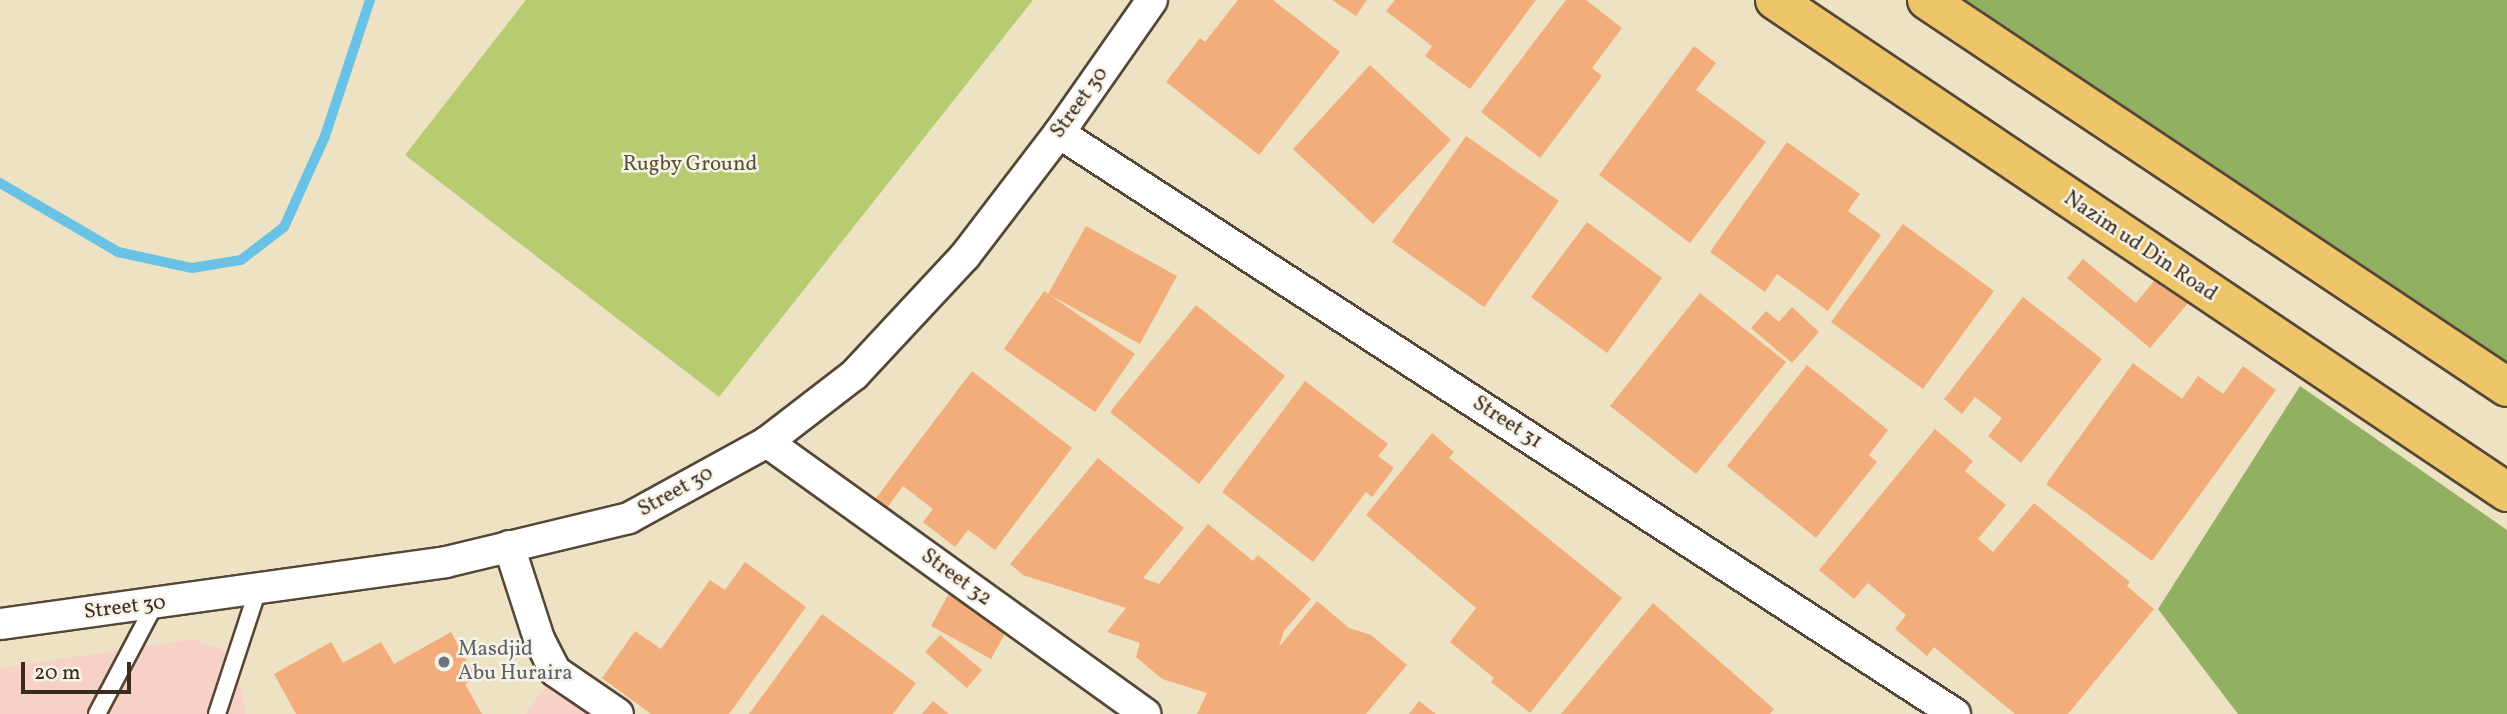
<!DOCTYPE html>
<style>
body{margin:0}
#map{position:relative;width:2507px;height:714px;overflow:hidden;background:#ede3c4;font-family:Vollkorn,serif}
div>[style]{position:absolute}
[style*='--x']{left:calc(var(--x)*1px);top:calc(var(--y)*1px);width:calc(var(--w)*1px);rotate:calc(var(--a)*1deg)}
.built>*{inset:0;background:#f7d1c6}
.green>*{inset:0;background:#b7cc70}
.forest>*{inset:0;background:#91b062}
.stream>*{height:10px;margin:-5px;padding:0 5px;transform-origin:5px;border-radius:5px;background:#69c1e6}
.building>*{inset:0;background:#f2ad7a}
.roads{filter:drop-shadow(2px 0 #564637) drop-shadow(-2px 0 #564637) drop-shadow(0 2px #564637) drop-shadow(0 -2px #564637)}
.service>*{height:16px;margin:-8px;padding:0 8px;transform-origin:8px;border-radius:8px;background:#fff}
.minor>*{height:30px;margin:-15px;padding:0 15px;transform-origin:15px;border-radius:15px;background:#fff}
.primary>*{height:38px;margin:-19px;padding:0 19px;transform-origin:19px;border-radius:19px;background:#eec569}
.dots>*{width:19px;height:19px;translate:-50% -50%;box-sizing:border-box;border:4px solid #f7f3e8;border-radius:50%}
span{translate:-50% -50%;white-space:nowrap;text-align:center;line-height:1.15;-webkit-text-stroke:5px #f7f3e8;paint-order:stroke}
.street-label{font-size:21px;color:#3b2a1e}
.park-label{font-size:21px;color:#5a5232}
.worship-label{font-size:21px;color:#5b616d}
.left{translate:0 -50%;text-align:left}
.scale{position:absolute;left:21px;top:662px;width:110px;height:32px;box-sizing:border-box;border:4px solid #3b2a1e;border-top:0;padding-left:9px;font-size:21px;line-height:24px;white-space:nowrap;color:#3b2a1e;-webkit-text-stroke:5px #f7f3e8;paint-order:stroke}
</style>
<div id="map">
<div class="built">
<i style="clip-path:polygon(193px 639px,234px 654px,246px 714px,0 714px,0 668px)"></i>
<i style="clip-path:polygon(552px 677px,611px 714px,526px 714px)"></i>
</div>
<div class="green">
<i style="clip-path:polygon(526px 0,1033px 0,719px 397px,405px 155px)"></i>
</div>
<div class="forest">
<i style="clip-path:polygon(1962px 0,2507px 0,2507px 364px)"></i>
<i style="clip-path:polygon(2300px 386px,2507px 530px,2507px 714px,2238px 714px,2158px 609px)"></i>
</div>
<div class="stream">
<i style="--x:0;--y:183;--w:137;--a:30.3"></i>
<i style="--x:118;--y:252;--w:76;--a:12.2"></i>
<i style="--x:192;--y:268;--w:50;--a:-9.3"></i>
<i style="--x:241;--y:260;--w:54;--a:-37.5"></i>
<i style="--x:284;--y:227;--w:100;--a:-65.7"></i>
<i style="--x:325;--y:136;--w:143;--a:-71.7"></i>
</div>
<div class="building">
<i style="clip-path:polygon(1238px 0,1273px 0,1340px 52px,1259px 155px,1166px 82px,1200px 38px,1205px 42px)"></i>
<i style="clip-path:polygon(1332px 0,1367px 0,1356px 16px)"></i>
<i style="clip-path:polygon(1395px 0,1536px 0,1470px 89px,1425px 56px,1432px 46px,1386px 11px)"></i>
<i style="clip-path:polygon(1566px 0,1586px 0,1622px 28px,1592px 68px,1602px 76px,1540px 158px,1481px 112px)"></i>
<i style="clip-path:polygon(1694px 46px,1716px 63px,1696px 90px,1766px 142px,1690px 243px,1599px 175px)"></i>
<i style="clip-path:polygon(1370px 65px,1451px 140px,1373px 224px,1293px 149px)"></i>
<i style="clip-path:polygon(1466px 136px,1559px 201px,1484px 307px,1392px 242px)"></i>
<i style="clip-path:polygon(1787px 142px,1860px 194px,1848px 211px,1881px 235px,1828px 311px,1777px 274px,1765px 292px,1710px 252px)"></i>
<i style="clip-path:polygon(1587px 222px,1662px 278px,1607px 353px,1531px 297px)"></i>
<i style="clip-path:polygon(1903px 224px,1994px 291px,1923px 389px,1831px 322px)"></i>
<i style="clip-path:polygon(1086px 226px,1177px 276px,1140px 344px,1048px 294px)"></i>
<i style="clip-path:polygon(2083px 259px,2136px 303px,2158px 276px,2189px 302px,2150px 348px,2067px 278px)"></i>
<i style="clip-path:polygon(1044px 291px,1135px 354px,1095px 412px,1004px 349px)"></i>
<i style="clip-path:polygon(1700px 293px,1786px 362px,1696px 474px,1610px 406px)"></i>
<i style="clip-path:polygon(2023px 297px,2102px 359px,2021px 463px,1988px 436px,2002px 418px,1975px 397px,1962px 414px,1944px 399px)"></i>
<i style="clip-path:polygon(1196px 305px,1285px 376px,1199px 484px,1110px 412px)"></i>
<i style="clip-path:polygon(1792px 307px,1819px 332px,1792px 363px,1751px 328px,1766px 311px,1779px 322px)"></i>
<i style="clip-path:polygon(2133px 363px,2182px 399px,2198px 376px,2223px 394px,2243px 366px,2276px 390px,2152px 561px,2046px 484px)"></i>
<i style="clip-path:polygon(1807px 365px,1888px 430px,1869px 455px,1877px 462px,1816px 538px,1727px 466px)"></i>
<i style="clip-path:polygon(972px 371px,1072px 448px,995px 550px,968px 530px,955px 547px,923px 522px,933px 509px,903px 486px,879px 519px,867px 510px)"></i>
<i style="clip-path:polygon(1305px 381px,1388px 444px,1378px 456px,1394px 468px,1372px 497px,1366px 492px,1313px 562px,1222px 492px)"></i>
<i style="clip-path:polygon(1935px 429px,1973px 461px,1965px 471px,2006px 505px,1978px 539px,1993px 552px,2034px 503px,2130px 582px,2127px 586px,2154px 609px,2068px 714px,2015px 714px,1934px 647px,1927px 656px,1895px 629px,1906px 615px,1868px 583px,1854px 599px,1819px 570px)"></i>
<i style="clip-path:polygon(1432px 433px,1454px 452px,1449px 458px,1622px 598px,1530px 713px,1491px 682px,1494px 678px,1450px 642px,1476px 608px,1366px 515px)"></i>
<i style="clip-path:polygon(1098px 458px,1184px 528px,1143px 578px,1159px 584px,1208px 524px,1253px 561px,1258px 555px,1311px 599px,1284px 631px,1279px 647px,1317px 601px,1349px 628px,1371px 635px,1407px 665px,1366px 714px,1197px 714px,1207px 693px,1162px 679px,1136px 657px,1140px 643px,1107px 632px,1126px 608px,1023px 575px,1010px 564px)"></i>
<i style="clip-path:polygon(745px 562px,806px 607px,729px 714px,651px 714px,602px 678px,635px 631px,661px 649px,710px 580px,725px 590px)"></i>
<i style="clip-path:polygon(952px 588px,1012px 621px,991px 659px,931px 626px)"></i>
<i style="clip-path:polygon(1653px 603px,1774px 709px,1770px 714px,1561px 714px)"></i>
<i style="clip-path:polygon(822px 614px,916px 683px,893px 714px,749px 714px)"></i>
<i style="clip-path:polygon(451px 632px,476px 678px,465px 684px,482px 714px,296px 714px,274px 674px,331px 642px,343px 663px,381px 642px,394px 664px)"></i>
<i style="clip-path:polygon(940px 635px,982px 670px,967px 688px,925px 652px)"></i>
<i style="clip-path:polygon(933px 701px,949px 714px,922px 714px)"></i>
<i style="clip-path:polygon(1419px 701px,1436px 714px,1409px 714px)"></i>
</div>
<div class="roads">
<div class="service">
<i style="--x:97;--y:714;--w:124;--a:-62.2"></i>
<i style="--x:217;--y:714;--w:132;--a:-71.8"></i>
</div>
<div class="minor">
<i style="--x:1059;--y:133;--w:1068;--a:32.96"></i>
<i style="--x:767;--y:442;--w:466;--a:35.7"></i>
<i style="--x:509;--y:546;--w:98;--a:72.1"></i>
<i style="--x:539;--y:639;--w:36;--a:63"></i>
<i style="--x:555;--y:671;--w:76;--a:34.3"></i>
<i style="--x:0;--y:624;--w:450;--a:-7.9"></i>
<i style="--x:446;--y:562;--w:188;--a:-13.5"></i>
<i style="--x:629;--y:518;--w:158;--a:-28.8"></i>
<i style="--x:767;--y:442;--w:110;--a:-37.6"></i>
<i style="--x:854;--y:375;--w:163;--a:-47"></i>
<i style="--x:965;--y:256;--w:155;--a:-52.6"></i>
<i style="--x:1059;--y:133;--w:162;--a:-55"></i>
</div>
<div class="primary">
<i style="--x:1775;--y:0;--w:882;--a:33.91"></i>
<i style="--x:1927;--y:0;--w:697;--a:33.71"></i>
</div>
</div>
<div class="dots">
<i style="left:444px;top:662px;background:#6b7280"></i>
</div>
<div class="street-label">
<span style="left:1080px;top:103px;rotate:-54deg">Street 30</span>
<span style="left:2140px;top:247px;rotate:34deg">Nazim ud Din Road</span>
<span style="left:1507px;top:423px;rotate:33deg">Street 31</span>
<span style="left:676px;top:492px;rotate:-29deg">Street 30</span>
<span style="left:956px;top:578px;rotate:36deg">Street 32</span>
<span style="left:125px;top:608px;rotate:-7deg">Street 30</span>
</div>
<div class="park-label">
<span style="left:690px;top:165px">Rugby Ground</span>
</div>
<div class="worship-label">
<span class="left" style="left:458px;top:662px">Masdjid<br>Abu Huraira</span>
</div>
<div class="scale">20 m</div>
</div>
